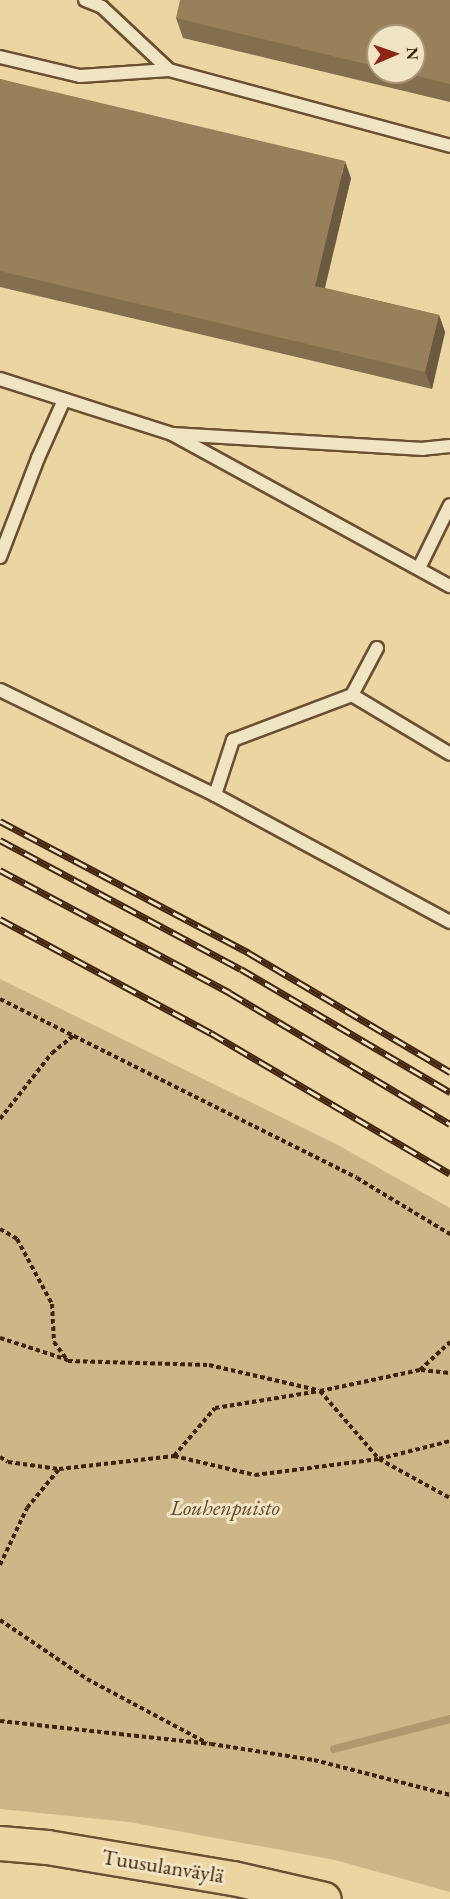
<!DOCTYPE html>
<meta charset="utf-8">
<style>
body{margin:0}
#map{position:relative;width:450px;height:1899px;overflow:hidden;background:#ead5a3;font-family:"EB Garamond",serif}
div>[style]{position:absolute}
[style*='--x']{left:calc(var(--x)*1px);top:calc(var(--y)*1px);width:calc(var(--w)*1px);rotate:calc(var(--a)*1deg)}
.green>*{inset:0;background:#cdb789}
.stream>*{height:8px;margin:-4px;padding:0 4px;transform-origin:4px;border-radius:4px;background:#b0996f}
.path>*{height:4px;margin-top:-2px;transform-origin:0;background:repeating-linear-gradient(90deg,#40240b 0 4.5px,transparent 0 7.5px)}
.roads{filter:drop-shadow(2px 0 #6a5031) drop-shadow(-2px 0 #6a5031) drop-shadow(0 2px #6a5031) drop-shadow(0 -2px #6a5031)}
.service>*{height:12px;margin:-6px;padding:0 6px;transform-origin:6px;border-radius:6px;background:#f1e4c3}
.motorway>*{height:33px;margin:-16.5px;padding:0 16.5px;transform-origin:16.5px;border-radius:16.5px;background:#ead5a3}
.rail>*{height:7px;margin-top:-3.5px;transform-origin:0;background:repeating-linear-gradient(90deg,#f1e4c3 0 14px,#40240b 0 28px);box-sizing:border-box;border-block:2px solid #40240b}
.wall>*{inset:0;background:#836e4d}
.shaded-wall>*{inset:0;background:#6a5a3f}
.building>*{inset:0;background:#98805a}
span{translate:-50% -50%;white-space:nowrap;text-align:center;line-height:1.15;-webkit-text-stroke:6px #f1e4c3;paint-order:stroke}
.park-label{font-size:22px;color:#63492a;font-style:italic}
.street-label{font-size:22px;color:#40240b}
.north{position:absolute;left:366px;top:24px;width:60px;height:60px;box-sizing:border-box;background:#f1e4c3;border:2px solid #aa9779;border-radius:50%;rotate:88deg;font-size:16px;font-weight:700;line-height:24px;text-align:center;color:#40240b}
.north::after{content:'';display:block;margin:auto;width:21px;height:27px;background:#8f2418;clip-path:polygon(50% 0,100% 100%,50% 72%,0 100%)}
</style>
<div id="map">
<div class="green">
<i style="clip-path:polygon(0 979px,338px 1145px,450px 1208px,450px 1892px,335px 1860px,129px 1822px,0 1809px)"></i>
</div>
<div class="stream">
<i style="--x:334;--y:1749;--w:120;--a:-14.5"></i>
</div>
<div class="path">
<i style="--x:0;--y:999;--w:399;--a:26.6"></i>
<i style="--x:357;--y:1178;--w:109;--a:31.1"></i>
<i style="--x:0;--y:1119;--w:84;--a:-51.8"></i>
<i style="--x:52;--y:1053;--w:28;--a:-39"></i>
<i style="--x:0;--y:1229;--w:20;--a:30"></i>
<i style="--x:17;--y:1239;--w:74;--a:61.7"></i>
<i style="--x:52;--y:1304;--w:38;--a:87"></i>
<i style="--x:54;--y:1342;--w:24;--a:54"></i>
<i style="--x:68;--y:1361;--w:141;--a:1.6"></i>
<i style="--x:209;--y:1365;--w:111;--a:13"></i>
<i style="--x:0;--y:1338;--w:71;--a:17.9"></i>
<i style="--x:421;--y:1370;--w:29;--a:6"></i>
<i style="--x:320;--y:1391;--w:90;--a:49.1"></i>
<i style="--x:379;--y:1459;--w:81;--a:28.8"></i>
<i style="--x:174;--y:1456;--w:83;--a:13.2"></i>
<i style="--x:255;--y:1475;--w:125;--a:-7.4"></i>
<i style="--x:379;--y:1459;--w:73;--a:-14.2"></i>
<i style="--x:0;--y:1457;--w:9;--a:32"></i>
<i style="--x:8;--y:1462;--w:51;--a:7.8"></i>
<i style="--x:0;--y:1565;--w:63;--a:-64.7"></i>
<i style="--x:27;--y:1508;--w:50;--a:-50.6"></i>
<i style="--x:59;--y:1469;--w:116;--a:-6.4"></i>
<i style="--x:174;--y:1456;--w:63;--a:-49.5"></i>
<i style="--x:215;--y:1408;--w:106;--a:-9.2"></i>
<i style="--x:320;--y:1391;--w:102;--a:-11.9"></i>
<i style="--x:420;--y:1370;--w:41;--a:-43"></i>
<i style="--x:0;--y:1620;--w:105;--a:34.1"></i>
<i style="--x:87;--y:1679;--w:136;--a:28.1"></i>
<i style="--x:0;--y:1721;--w:212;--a:6.2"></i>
<i style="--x:211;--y:1744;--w:104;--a:8.8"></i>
<i style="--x:314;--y:1760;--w:140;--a:14.4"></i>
</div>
<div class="roads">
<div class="service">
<i style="--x:85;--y:0;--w:18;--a:22"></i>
<i style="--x:102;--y:7;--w:92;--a:43.2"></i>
<i style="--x:169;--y:70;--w:291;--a:15.1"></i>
<i style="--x:0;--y:57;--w:82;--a:13.4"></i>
<i style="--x:80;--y:76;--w:89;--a:-3.9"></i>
<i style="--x:0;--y:379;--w:181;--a:17.7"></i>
<i style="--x:450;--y:446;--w:27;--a:174"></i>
<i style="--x:423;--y:449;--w:251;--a:-176.6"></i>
<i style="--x:172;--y:434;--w:317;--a:28.7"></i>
<i style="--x:0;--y:557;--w:106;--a:-69"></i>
<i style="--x:38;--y:458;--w:64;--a:-65.9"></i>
<i style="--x:419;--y:568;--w:70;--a:-63.8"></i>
<i style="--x:377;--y:648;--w:53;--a:118"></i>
<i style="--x:352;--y:695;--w:114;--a:31"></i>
<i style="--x:0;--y:690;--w:239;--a:26"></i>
<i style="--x:215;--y:795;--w:58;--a:-71.9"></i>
<i style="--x:233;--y:740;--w:127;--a:-20.7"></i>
<i style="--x:215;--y:795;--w:267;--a:28.4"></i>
</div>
<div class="motorway">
<i style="--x:0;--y:1843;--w:47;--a:4.9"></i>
<i style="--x:47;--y:1847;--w:189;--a:9.5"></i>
<i style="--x:233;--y:1878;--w:93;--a:13"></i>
</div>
</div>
<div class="rail">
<i style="--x:0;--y:821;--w:282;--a:27.9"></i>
<i style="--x:249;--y:953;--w:234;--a:30.6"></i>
<i style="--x:0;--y:840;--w:273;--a:28.2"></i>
<i style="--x:241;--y:969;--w:243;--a:30.5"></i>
<i style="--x:0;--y:870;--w:261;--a:28.1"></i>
<i style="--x:230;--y:993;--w:256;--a:30.8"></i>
<i style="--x:0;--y:919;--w:240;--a:28.4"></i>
<i style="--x:211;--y:1033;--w:277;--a:30.5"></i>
</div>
<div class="wall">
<i style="clip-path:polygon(evenodd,450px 0,450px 102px,183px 38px,176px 18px,450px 0,378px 36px,414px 72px,378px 72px,378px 36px)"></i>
<i style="clip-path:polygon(0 79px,351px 178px,325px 288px,439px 315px,445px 332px,432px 389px,0 287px)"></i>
</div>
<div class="shaded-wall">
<i style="clip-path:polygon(345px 161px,351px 178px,321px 303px,315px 286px)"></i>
<i style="clip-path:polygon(439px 315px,445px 332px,432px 389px,425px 372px)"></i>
</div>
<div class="building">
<i style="clip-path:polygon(180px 0,450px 0,450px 84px,400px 72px,414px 72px,414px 36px,378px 36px,378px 67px,176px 18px)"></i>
<i style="clip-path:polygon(0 79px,345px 161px,315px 286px,439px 315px,425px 372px,0 271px)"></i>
</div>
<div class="park-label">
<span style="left:225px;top:1508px">Louhenpuisto</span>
</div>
<div class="street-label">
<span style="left:163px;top:1866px;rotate:9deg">Tuusulanväylä</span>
</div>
<div class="north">N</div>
</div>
